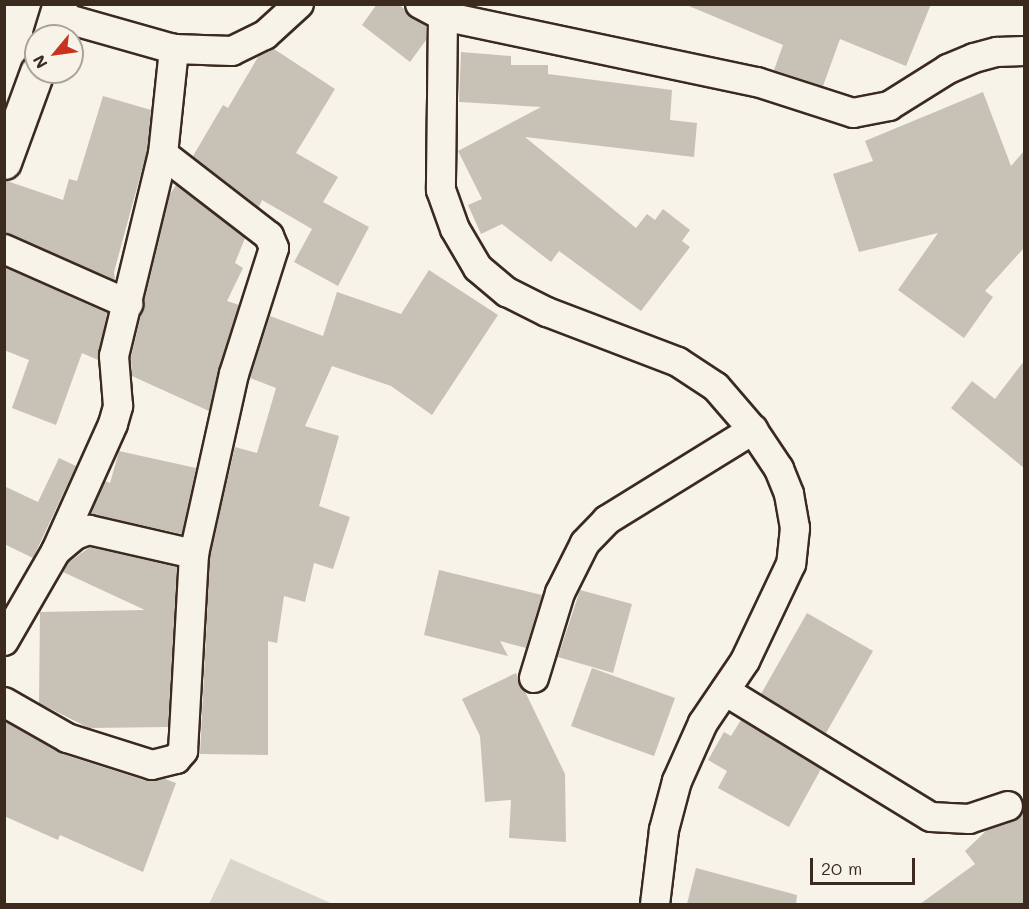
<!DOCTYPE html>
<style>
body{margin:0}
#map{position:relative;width:1029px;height:909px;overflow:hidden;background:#f7f3e8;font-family:Mali,sans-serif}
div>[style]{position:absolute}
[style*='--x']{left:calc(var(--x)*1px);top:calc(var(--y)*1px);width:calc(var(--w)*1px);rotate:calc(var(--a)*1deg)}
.green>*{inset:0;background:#dbd6cb}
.building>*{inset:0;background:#c8c1b6}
.roads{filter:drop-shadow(2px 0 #3b2a1e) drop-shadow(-2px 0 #3b2a1e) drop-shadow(0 2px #3b2a1e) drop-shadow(0 -2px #3b2a1e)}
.street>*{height:28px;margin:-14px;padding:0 14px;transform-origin:14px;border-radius:14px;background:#f7f3e8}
.highway>*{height:33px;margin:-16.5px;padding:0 16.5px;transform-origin:16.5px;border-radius:16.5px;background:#f7f3e8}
span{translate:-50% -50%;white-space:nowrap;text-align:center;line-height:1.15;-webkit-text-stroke:4.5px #f7f3e8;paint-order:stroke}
.frame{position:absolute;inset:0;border:6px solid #3b2a1e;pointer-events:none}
.north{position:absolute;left:24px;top:24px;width:60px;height:60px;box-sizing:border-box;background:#f7f3e8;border:2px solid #aca397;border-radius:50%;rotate:241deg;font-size:16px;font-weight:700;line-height:24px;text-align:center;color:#3b2a1e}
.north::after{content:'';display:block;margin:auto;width:21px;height:27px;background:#c8321e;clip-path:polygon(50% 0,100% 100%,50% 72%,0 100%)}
.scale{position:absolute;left:810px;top:858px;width:105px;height:27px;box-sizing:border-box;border:3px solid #3b2a1e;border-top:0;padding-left:8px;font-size:18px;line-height:21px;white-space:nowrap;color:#3b2a1e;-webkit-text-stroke:4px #f7f3e8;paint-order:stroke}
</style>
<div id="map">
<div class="green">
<i style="clip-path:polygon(231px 858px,231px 859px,333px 904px,209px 904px)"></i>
</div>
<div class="building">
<i style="clip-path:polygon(377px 4px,398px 4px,426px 26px,426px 40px,410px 62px,362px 25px)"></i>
<i style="clip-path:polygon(684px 4px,931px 4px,906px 66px,840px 39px,823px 86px,774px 70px,783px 45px)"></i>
<i style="clip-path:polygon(274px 49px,335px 89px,296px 153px,338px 177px,323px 202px,369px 227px,338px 286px,294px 262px,312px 229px,262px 200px,259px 207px,193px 156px,223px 105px,228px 108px,258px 57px)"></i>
<i style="clip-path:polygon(461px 52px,511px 56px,511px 65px,548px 65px,548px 74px,672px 90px,670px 120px,697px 123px,694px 157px,525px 137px,636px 228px,647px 214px,655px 220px,663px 209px,690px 230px,682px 241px,690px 247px,641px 311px,559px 251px,551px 262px,502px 224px,481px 234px,468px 205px,482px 199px,458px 151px,541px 107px,459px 102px)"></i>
<i style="clip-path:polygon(983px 92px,1011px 166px,1024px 151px,1024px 248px,985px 291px,993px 297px,964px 338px,898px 290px,938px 233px,859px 252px,833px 174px,873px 161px,865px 141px)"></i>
<i style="clip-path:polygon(103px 96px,151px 110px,147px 151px,114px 272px,115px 280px,4px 233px,4px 180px,63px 200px,69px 179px,77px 181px)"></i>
<i style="clip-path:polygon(176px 185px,245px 238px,235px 263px,243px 268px,227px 301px,239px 305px,209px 411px,132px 376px,131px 357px,170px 194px)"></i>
<i style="clip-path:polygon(4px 267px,107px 313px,98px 360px,82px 353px,56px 425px,12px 408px,29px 360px,4px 350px)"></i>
<i style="clip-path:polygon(429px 270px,498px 315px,432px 415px,391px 386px,332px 366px,305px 426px,339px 436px,319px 506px,350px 517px,333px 569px,314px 563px,305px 602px,284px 596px,277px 643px,268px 641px,268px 755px,200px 754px,210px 556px,235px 447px,257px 453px,276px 388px,250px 378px,270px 316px,323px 336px,337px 292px,401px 314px)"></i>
<i style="clip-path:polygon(1024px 361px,1024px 468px,951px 408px,972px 381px,995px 399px)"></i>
<i style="clip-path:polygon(119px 451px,196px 468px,182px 534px,91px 514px,105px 481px,110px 483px)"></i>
<i style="clip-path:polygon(59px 458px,76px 466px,33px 558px,4px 544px,4px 486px,38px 502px)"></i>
<i style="clip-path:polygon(90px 547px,177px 567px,168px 727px,89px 728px,39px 703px,40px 612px,145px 610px,63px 572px,69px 562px)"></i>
<i style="clip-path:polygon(439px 570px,542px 595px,526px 648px,500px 641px,508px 656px,424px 635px)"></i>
<i style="clip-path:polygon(580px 590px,632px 604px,613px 673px,558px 657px)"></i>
<i style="clip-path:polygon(807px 613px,873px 651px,826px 733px,761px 694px)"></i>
<i style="clip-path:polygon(592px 668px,675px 698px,654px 756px,571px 726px)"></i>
<i style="clip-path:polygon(516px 673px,565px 774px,566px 842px,509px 838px,511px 800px,485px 802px,480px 736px,462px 699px)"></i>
<i style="clip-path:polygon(741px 720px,821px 769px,789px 827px,718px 788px,727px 771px,708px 760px,724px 732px,731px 736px)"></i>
<i style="clip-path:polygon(4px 721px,62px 754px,147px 781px,165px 779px,176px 783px,143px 872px,60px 835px,58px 840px,4px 816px)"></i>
<i style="clip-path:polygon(1024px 801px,1024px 904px,920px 904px,975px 864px,965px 851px,987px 830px,1020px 817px)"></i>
<i style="clip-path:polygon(696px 868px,797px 895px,796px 904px,687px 904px)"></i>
</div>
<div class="roads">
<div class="street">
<i style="--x:420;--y:4;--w:26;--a:28"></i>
<i style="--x:443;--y:16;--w:321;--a:11.9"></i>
<i style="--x:757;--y:82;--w:101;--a:17.9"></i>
<i style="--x:853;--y:113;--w:37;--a:-11"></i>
<i style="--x:889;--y:106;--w:70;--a:-32.1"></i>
<i style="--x:948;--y:69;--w:28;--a:-23"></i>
<i style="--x:974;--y:58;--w:24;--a:-15"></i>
<i style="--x:997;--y:52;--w:27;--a:-2"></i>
<i style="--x:57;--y:16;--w:122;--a:15.8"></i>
<i style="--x:174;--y:49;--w:58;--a:2"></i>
<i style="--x:232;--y:51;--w:37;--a:-26"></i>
<i style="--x:265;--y:35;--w:46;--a:-42.4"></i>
<i style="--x:443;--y:16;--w:174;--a:90.7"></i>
<i style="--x:441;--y:190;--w:41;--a:70.3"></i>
<i style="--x:455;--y:229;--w:45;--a:59.5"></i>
<i style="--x:478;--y:268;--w:38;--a:40"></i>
<i style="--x:507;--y:292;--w:45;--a:26.6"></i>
<i style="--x:547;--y:312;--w:140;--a:20.9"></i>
<i style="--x:678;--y:362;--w:45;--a:33.3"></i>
<i style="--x:716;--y:387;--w:57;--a:49.3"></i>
<i style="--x:753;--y:430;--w:47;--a:56.3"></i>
<i style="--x:779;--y:469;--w:27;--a:68"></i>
<i style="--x:789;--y:494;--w:35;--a:80"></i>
<i style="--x:795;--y:528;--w:36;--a:96"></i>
<i style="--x:791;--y:564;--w:107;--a:115.4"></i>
<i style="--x:745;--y:661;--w:75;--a:124.1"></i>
<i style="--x:703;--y:723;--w:64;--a:114.1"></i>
<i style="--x:677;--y:781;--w:51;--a:104.9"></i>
<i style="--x:664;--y:830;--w:75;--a:96.9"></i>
<i style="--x:4;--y:249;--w:136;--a:23.9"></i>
<i style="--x:56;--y:551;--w:25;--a:-40"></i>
<i style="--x:75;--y:535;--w:15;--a:-20"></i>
<i style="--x:89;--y:530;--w:108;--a:12.9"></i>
<i style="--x:4;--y:641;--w:104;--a:-60"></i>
<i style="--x:56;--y:551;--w:139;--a:-65.8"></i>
<i style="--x:113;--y:424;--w:19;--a:-74"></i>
<i style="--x:118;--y:406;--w:50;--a:-94.6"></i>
<i style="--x:114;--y:356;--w:208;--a:-76.4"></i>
<i style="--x:163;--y:154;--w:106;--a:-84"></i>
<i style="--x:534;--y:678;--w:89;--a:-73"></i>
<i style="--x:560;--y:593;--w:56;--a:-63.4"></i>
<i style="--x:585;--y:543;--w:32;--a:-46"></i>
<i style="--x:607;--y:520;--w:172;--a:-31.7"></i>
<i style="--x:725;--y:691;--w:241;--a:31.5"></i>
<i style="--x:931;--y:817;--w:38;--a:3"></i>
<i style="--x:969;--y:819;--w:41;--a:-18.4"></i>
<i style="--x:4;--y:702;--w:73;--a:29.7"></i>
<i style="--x:67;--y:738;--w:89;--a:17.6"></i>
<i style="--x:152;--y:765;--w:25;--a:-14"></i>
<i style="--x:176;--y:759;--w:11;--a:-49"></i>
<i style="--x:183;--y:751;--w:197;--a:-86.8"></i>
<i style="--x:194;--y:554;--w:184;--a:-77.5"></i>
<i style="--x:234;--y:374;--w:132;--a:-72.4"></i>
<i style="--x:274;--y:248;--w:13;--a:-113"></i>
<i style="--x:269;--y:236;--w:134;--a:-142.3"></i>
</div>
<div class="highway">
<i style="--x:50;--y:36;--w:34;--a:-73"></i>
<i style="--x:4;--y:162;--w:96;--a:-69.9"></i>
</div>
</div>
<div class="frame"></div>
<div class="north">N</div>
<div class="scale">20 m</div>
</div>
